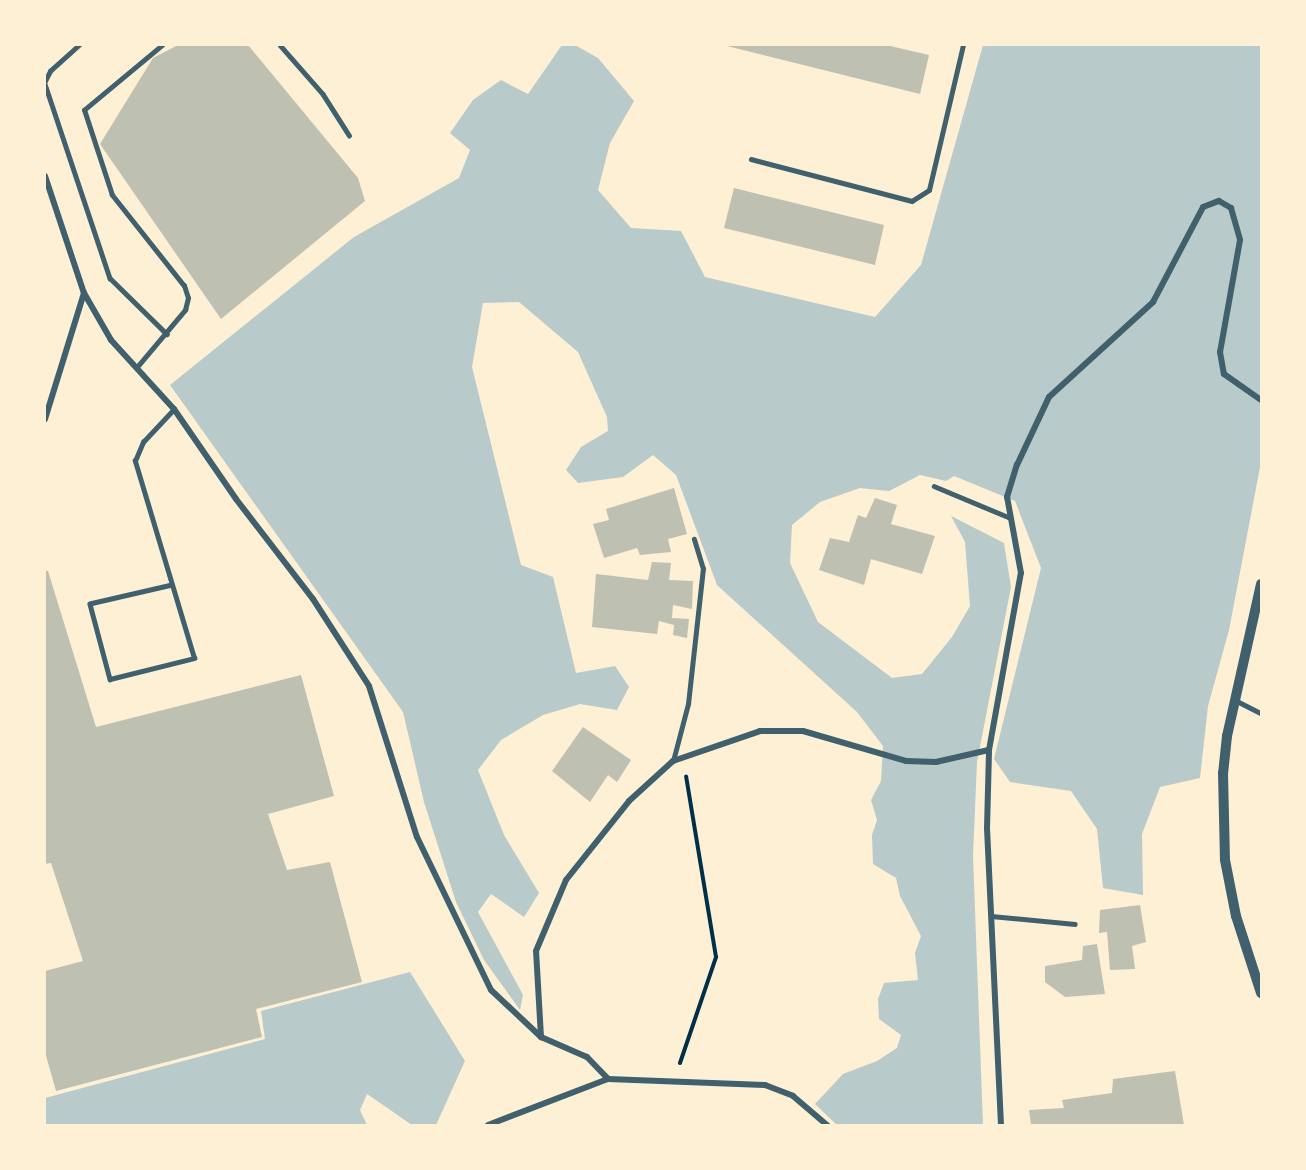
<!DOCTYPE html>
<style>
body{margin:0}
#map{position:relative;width:1306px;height:1170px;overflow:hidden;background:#fdf0d5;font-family:"Archivo Narrow",sans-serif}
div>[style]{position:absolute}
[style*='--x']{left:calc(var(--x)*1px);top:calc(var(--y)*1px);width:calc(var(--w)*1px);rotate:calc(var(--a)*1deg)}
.green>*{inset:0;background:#b9caca}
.building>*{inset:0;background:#bec0b2}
.path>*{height:4px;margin:-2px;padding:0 2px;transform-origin:2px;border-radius:2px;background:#003049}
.service>*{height:4.5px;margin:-2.25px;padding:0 2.25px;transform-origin:2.25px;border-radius:2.25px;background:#3f606c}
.minor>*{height:6px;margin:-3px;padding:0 3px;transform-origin:3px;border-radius:3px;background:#3f606c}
.tertiary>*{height:10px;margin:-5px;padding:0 5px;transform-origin:5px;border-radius:5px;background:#3f606c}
span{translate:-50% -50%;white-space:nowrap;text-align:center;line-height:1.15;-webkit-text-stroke:6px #fdf0d5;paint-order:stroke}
.frame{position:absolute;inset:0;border:46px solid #fdf0d5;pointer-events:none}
</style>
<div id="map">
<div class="green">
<i style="clip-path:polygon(562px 45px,575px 45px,598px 58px,634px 101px,610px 143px,598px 190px,631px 228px,681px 231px,705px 277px,875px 317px,921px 265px,983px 45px,1261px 45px,1261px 462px,1229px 630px,1208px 706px,1200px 778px,1160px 787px,1142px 834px,1143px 895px,1103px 888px,1097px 829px,1071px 791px,1010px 782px,994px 759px,1041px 568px,1015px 501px,954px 476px,946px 481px,920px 475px,889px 491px,860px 488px,820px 502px,792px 525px,790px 563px,818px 622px,892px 678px,922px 674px,952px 637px,970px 606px,965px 542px,951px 516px,1004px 543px,1011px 587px,977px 762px,973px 856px,983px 1125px,837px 1125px,815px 1104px,843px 1074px,877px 1061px,897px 1048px,901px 1035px,879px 1019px,878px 999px,884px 983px,918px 980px,915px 953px,921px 936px,900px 896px,896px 878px,873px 864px,872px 835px,877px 820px,871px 800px,881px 781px,883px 746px,857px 712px,717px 585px,676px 475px,653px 455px,623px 477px,578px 483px,566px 470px,581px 447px,608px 431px,607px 417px,578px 352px,519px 302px,483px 303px,472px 367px,521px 565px,553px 577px,576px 673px,615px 666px,629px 687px,617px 710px,580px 704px,543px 715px,501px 740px,478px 770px,504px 835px,539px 893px,524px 917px,491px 894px,478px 912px,523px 995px,520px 1010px,484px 960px,456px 902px,424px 802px,403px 712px,170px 385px,354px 237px,459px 178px,470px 150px,450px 133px,473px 100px,501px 80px,528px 94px)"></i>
<i style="clip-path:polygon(410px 972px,465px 1061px,436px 1125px,412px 1125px,367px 1094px,360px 1110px,367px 1125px,45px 1125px,45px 1098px,265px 1039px,261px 1011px)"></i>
</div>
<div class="building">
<i style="clip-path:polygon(178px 45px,248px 45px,358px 178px,365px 201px,221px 319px,100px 144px,153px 58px)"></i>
<i style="clip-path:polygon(723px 45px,886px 45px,929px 55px,920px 94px)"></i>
<i style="clip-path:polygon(734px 188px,884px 225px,875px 265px,724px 228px)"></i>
<i style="clip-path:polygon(674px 488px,687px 534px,668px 539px,671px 552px,640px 555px,637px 548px,604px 558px,593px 524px,609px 520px,606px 509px)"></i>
<i style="clip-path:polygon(875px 498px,897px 505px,891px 524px,935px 536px,922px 574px,871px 559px,864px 585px,819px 570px,830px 538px,849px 542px,858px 515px,866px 518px)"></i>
<i style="clip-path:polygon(652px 562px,671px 563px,669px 580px,693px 581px,692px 609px,673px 605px,672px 618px,689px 619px,687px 638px,673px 635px,674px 625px,659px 621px,657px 634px,592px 627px,596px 574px,648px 580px)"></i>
<i style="clip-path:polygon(45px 571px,48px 571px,96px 727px,301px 675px,334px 796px,268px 814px,287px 870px,330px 862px,362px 982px,256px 1009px,262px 1037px,56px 1091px,45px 1052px,45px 971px,83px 961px,51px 863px,45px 864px)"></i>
<i style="clip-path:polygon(583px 727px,631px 760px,617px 782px,608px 775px,590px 802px,552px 771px)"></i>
<i style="clip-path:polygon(1140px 905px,1146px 942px,1132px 946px,1135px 969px,1110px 970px,1107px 932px,1099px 933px,1100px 910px)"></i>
<i style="clip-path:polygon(1097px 944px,1105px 994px,1065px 997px,1045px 982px,1045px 966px,1082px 960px,1083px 946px)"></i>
<i style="clip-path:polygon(1175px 1071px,1184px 1125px,1031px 1125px,1029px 1110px,1064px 1108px,1062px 1100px,1112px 1093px,1113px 1079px)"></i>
</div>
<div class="path">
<i style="--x:680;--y:1063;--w:112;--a:-71.2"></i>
<i style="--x:716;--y:957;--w:183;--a:-99.4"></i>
</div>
<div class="service">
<i style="--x:280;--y:45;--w:65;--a:48.7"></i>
<i style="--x:323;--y:94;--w:49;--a:57.6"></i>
<i style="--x:45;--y:81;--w:11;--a:-63"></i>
<i style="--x:50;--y:71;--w:39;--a:-42"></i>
<i style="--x:45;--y:84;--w:205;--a:71.5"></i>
<i style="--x:110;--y:278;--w:80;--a:44.5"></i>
<i style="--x:751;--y:159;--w:166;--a:14.6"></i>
<i style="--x:912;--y:201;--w:20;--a:-33"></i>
<i style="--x:929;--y:190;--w:149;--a:-76.8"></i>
<i style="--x:137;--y:367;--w:75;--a:-49.9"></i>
<i style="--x:185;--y:310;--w:12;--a:-76"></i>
<i style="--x:188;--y:298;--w:13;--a:-108"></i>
<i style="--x:184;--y:286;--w:116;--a:-128.4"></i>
<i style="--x:112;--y:195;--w:89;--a:-108.2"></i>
<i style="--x:84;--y:110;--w:102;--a:-39.8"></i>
<i style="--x:934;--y:486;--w:80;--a:22.7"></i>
<i style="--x:172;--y:585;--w:84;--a:167"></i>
<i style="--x:90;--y:604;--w:78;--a:75.1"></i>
<i style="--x:110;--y:679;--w:87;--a:-14"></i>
<i style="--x:194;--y:658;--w:206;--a:-106.7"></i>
<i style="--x:135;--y:461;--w:21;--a:-67"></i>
<i style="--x:143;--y:442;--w:45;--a:-46.8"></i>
<i style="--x:1237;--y:701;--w:27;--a:27"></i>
<i style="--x:673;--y:761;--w:59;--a:-75.3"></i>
<i style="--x:688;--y:704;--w:136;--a:-83.7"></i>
<i style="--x:703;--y:569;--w:31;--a:-107"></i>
<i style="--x:991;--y:916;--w:84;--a:5.4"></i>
</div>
<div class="minor">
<i style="--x:45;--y:176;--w:123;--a:71.6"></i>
<i style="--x:84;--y:293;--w:54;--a:60.1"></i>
<i style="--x:111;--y:340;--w:93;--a:47.6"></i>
<i style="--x:174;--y:409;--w:109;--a:55.4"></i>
<i style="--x:236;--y:499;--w:126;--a:52.4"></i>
<i style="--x:313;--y:599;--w:103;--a:57.2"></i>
<i style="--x:369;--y:686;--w:158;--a:72.4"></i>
<i style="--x:417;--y:837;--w:170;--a:64.2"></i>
<i style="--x:491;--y:990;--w:69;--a:43.2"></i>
<i style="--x:541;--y:1037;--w:50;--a:23.5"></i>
<i style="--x:587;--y:1057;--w:30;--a:46"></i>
<i style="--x:45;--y:419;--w:132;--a:-72.8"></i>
<i style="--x:541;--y:1037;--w:86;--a:-93.3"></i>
<i style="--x:536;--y:951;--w:77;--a:-67.1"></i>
<i style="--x:566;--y:880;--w:101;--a:-51.4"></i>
<i style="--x:629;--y:801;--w:59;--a:-42.3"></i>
<i style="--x:673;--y:761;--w:92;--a:-19"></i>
<i style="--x:760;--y:731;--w:43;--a:0"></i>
<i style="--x:803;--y:731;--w:107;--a:16.2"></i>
<i style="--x:906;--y:761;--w:30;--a:2"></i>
<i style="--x:936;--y:762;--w:54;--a:-12.8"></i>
<i style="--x:488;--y:1125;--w:129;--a:-21"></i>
<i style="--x:608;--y:1079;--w:157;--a:2.2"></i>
<i style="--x:765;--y:1085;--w:30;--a:21"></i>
<i style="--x:793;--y:1096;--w:45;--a:40.5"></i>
<i style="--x:1001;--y:1125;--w:297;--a:-92.7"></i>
<i style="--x:987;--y:828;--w:78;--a:-88.5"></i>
<i style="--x:989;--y:750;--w:180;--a:-79.8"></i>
<i style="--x:1021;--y:573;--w:77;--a:-100.4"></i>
<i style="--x:1007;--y:497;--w:34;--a:-73"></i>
<i style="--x:1017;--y:465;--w:75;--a:-64.8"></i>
<i style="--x:1049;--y:397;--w:141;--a:-42.4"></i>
<i style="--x:1153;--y:302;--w:107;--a:-62.2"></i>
<i style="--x:1203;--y:207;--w:17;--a:-21"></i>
<i style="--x:1219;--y:201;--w:14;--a:30"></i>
<i style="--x:1231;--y:208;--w:33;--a:74"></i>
<i style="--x:1240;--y:240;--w:114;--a:100.1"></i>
<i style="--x:1220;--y:352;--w:22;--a:80"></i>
<i style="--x:1224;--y:374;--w:45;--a:35.1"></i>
</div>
<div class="tertiary">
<i style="--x:1261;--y:584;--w:156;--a:102.6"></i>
<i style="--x:1227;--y:736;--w:37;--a:96"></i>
<i style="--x:1223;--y:773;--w:87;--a:88.7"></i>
<i style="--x:1225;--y:860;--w:57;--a:78.9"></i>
<i style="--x:1236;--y:916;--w:81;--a:72"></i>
</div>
<div class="frame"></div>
</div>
